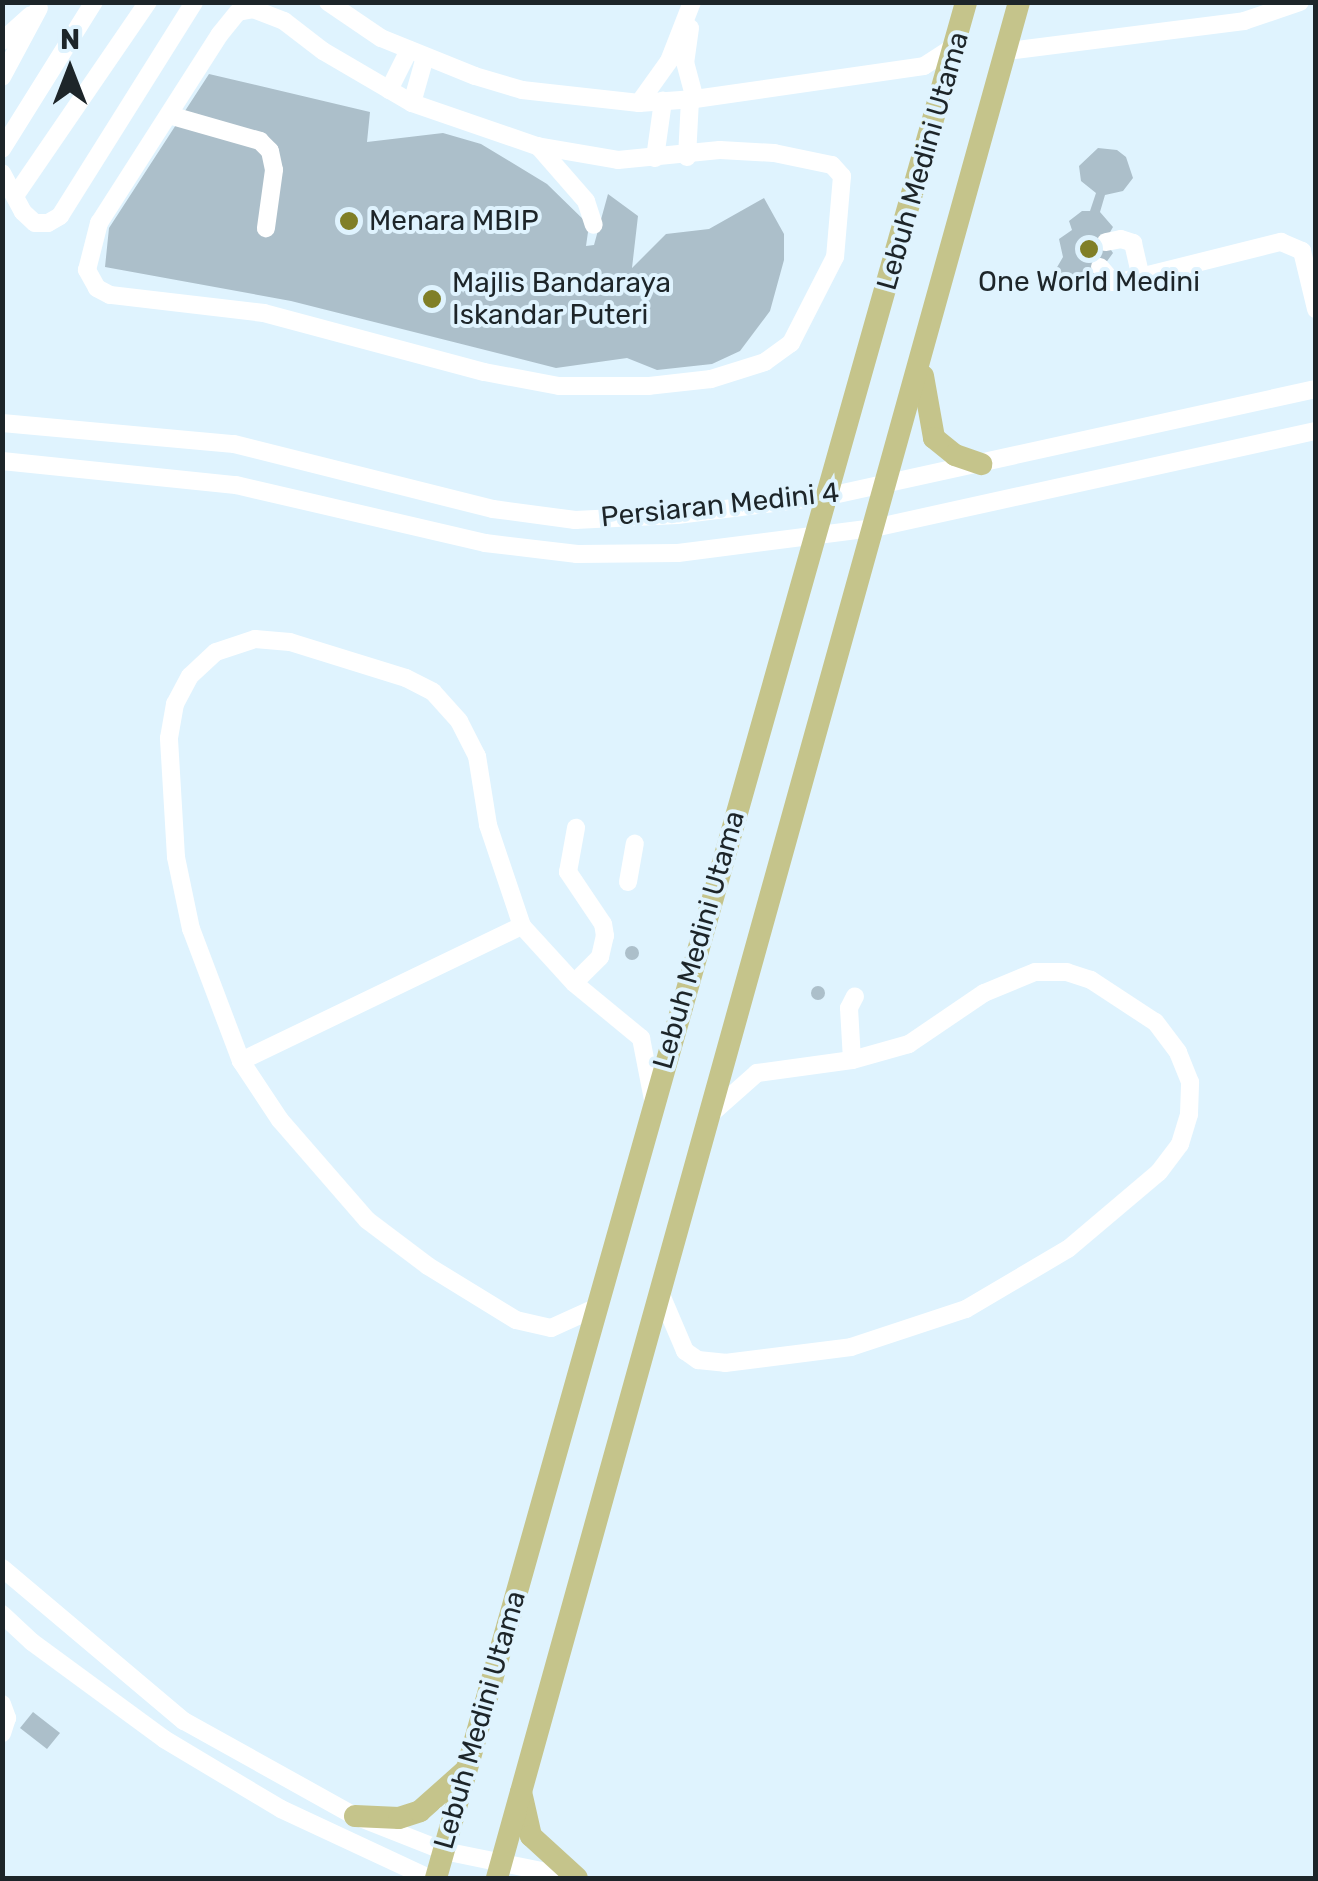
<!DOCTYPE html>
<style>
body{margin:0}
#map{position:relative;width:1318px;height:1881px;overflow:hidden;background:#dff3fe;font-family:Rubik,sans-serif}
div>[style]{position:absolute}
[style*='--x']{left:calc(var(--x)*1px);top:calc(var(--y)*1px);width:calc(var(--w)*1px);rotate:calc(var(--a)*1deg)}
.building>*{inset:0;background:#acbfca}
.round{border-radius:50%}
.minor>*{height:18px;margin:-9px;padding:0 9px;transform-origin:9px;border-radius:9px;background:#fff}
.major>*{height:22px;margin:-11px;padding:0 11px;transform-origin:11px;border-radius:11px;background:#c5c48b}
.dots>*{width:28px;height:28px;translate:-50% -50%;box-sizing:border-box;border:5px solid #dff3fe;border-radius:50%}
span{translate:-50% -50%;white-space:nowrap;text-align:center;line-height:1.15;-webkit-text-stroke:8px #dff3fe;paint-order:stroke}
.street-label{font-size:28px;color:#1d2529}
.poi-label{font-size:28px;color:#1d2529}
.left{translate:0 -50%;text-align:left}
.frame{position:absolute;inset:0;border:5px solid #1d2529;pointer-events:none}
.north{position:absolute;left:20px;top:20px;width:100px;height:100px;-webkit-text-stroke:8px #dff3fe;paint-order:stroke;rotate:0deg;font-size:28px;font-weight:700;line-height:40px;text-align:center;color:#1d2529}
.north::after{content:'';display:block;margin:auto;width:35px;height:45px;background:#1d2529;clip-path:polygon(50% 0,100% 100%,50% 72%,0 100%)}
</style>
<div id="map">
<div class="building">
<i style="clip-path:polygon(209px 74px,370px 112px,367px 142px,443px 133px,481px 144px,547px 184px,589px 225px,586px 246px,594px 245px,608px 194px,638px 216px,632px 268px,666px 234px,709px 229px,764px 198px,784px 234px,784px 260px,770px 311px,740px 351px,712px 364px,657px 370px,627px 358px,556px 368px,291px 301px,105px 267px,109px 228px)"></i>
<i style="clip-path:polygon(1098px 148px,1117px 150px,1126px 157px,1133px 178px,1123px 191px,1105px 195px,1100px 212px,1113px 227px,1105px 241px,1113px 253px,1097px 275px,1098px 280px,1087px 289px,1078px 278px,1063px 283px,1056px 269px,1063px 257px,1059px 239px,1072px 230px,1069px 221px,1082px 211px,1090px 211px,1096px 193px,1081px 181px,1079px 166px)"></i>
<i class="round" style="left:625px;top:946px;width:14px;height:14px"></i>
<i class="round" style="left:811px;top:986px;width:14px;height:14px"></i>
<i style="clip-path:polygon(33px 1712px,60px 1733px,47px 1749px,20px 1728px)"></i>
</div>
<div class="minor">
<i style="--x:328;--y:2;--w:64;--a:34.2"></i>
<i style="--x:381;--y:38;--w:101;--a:22"></i>
<i style="--x:475;--y:76;--w:49;--a:16.6"></i>
<i style="--x:522;--y:90;--w:118;--a:6.3"></i>
<i style="--x:639;--y:103;--w:56;--a:-4.1"></i>
<i style="--x:695;--y:99;--w:231;--a:-8.2"></i>
<i style="--x:924;--y:66;--w:40;--a:-32.9"></i>
<i style="--x:253;--y:9;--w:33;--a:21"></i>
<i style="--x:284;--y:21;--w:49;--a:37.6"></i>
<i style="--x:323;--y:51;--w:103;--a:30.3"></i>
<i style="--x:412;--y:103;--w:132;--a:19"></i>
<i style="--x:537;--y:146;--w:82;--a:9.8"></i>
<i style="--x:618;--y:160;--w:102;--a:-5.6"></i>
<i style="--x:720;--y:150;--w:54;--a:3.2"></i>
<i style="--x:774;--y:153;--w:59;--a:11.7"></i>
<i style="--x:832;--y:165;--w:15;--a:48"></i>
<i style="--x:842;--y:176;--w:81;--a:94.9"></i>
<i style="--x:835;--y:257;--w:97;--a:117.1"></i>
<i style="--x:791;--y:343;--w:32;--a:144"></i>
<i style="--x:765;--y:362;--w:57;--a:162.5"></i>
<i style="--x:711;--y:379;--w:62;--a:173.6"></i>
<i style="--x:649;--y:386;--w:90;--a:180"></i>
<i style="--x:559;--y:386;--w:76;--a:-169.4"></i>
<i style="--x:484;--y:372;--w:228;--a:-165"></i>
<i style="--x:264;--y:313;--w:155;--a:-173.3"></i>
<i style="--x:110;--y:295;--w:15;--a:-152"></i>
<i style="--x:97;--y:288;--w:21;--a:-119"></i>
<i style="--x:87;--y:270;--w:49;--a:-75.7"></i>
<i style="--x:99;--y:223;--w:224;--a:-57.4"></i>
<i style="--x:220;--y:34;--w:28;--a:-51"></i>
<i style="--x:238;--y:12;--w:15;--a:-11"></i>
<i style="--x:690;--y:28;--w:34;--a:98"></i>
<i style="--x:685;--y:62;--w:38;--a:75"></i>
<i style="--x:2;--y:41;--w:38;--a:-42"></i>
<i style="--x:1008;--y:51;--w:238;--a:-7.2"></i>
<i style="--x:1244;--y:21;--w:59;--a:-18.7"></i>
<i style="--x:2;--y:77;--w:78;--a:-61.8"></i>
<i style="--x:389;--y:90;--w:45;--a:-63.4"></i>
<i style="--x:412;--y:103;--w:48;--a:-74.2"></i>
<i style="--x:639;--y:103;--w:52;--a:-54.5"></i>
<i style="--x:669;--y:61;--w:63;--a:-68.7"></i>
<i style="--x:169;--y:115;--w:95;--a:15.9"></i>
<i style="--x:260;--y:141;--w:14;--a:45"></i>
<i style="--x:270;--y:151;--w:19;--a:78"></i>
<i style="--x:274;--y:170;--w:59;--a:97.9"></i>
<i style="--x:538;--y:146;--w:73;--a:48.9"></i>
<i style="--x:586;--y:201;--w:25;--a:72"></i>
<i style="--x:2;--y:149;--w:173;--a:-58"></i>
<i style="--x:687;--y:157;--w:57;--a:-87"></i>
<i style="--x:655;--y:158;--w:58;--a:-82"></i>
<i style="--x:2;--y:173;--w:44;--a:61.7"></i>
<i style="--x:23;--y:212;--w:16;--a:43"></i>
<i style="--x:35;--y:223;--w:13;--a:0"></i>
<i style="--x:48;--y:223;--w:14;--a:-30"></i>
<i style="--x:60;--y:216;--w:252;--a:-57.9"></i>
<i style="--x:15;--y:196;--w:235;--a:-55.6"></i>
<i style="--x:1106;--y:242;--w:15;--a:-11"></i>
<i style="--x:1121;--y:239;--w:13;--a:18"></i>
<i style="--x:1133;--y:243;--w:35;--a:77"></i>
<i style="--x:1100;--y:267;--w:20;--a:49"></i>
<i style="--x:1113;--y:282;--w:11;--a:-5"></i>
<i style="--x:1124;--y:281;--w:162;--a:-14"></i>
<i style="--x:1281;--y:242;--w:23;--a:23"></i>
<i style="--x:1302;--y:251;--w:60;--a:76.4"></i>
<i style="--x:2;--y:423;--w:233;--a:5.2"></i>
<i style="--x:234;--y:444;--w:267;--a:14.1"></i>
<i style="--x:493;--y:509;--w:83;--a:7.6"></i>
<i style="--x:575;--y:520;--w:102;--a:-2.8"></i>
<i style="--x:677;--y:515;--w:153;--a:-7.1"></i>
<i style="--x:829;--y:496;--w:499;--a:-12.4"></i>
<i style="--x:2;--y:461;--w:235;--a:5.9"></i>
<i style="--x:236;--y:485;--w:256;--a:13.1"></i>
<i style="--x:485;--y:543;--w:93;--a:6.8"></i>
<i style="--x:577;--y:554;--w:101;--a:-0.6"></i>
<i style="--x:678;--y:553;--w:198;--a:-7.3"></i>
<i style="--x:874;--y:528;--w:453;--a:-12.4"></i>
<i style="--x:628;--y:882;--w:39;--a:-80"></i>
<i style="--x:574;--y:983;--w:37;--a:-45"></i>
<i style="--x:600;--y:957;--w:22;--a:-77"></i>
<i style="--x:605;--y:936;--w:12;--a:-99"></i>
<i style="--x:603;--y:924;--w:63;--a:-123.9"></i>
<i style="--x:568;--y:872;--w:45;--a:-79.7"></i>
<i style="--x:852;--y:1060;--w:52;--a:-93.3"></i>
<i style="--x:849;--y:1008;--w:13;--a:-63"></i>
<i style="--x:241;--y:1061;--w:312;--a:-25.7"></i>
<i style="--x:662;--y:1297;--w:59;--a:66.9"></i>
<i style="--x:685;--y:1351;--w:16;--a:35"></i>
<i style="--x:698;--y:1360;--w:27;--a:6"></i>
<i style="--x:725;--y:1363;--w:127;--a:-7.2"></i>
<i style="--x:851;--y:1347;--w:121;--a:-18.3"></i>
<i style="--x:966;--y:1309;--w:118;--a:-30.5"></i>
<i style="--x:1068;--y:1249;--w:119;--a:-40.2"></i>
<i style="--x:1159;--y:1172;--w:35;--a:-53"></i>
<i style="--x:1180;--y:1144;--w:31;--a:-73"></i>
<i style="--x:1189;--y:1114;--w:32;--a:-88"></i>
<i style="--x:1190;--y:1082;--w:32;--a:-112"></i>
<i style="--x:1178;--y:1052;--w:38;--a:-127"></i>
<i style="--x:1155;--y:1022;--w:77;--a:-146.7"></i>
<i style="--x:1091;--y:980;--w:25;--a:-162"></i>
<i style="--x:1067;--y:972;--w:32;--a:180"></i>
<i style="--x:1035;--y:972;--w:55;--a:157.6"></i>
<i style="--x:984;--y:993;--w:91;--a:145.8"></i>
<i style="--x:909;--y:1044;--w:59;--a:164.3"></i>
<i style="--x:852;--y:1060;--w:96;--a:172.2"></i>
<i style="--x:757;--y:1073;--w:60;--a:138.4"></i>
<i style="--x:593;--y:1309;--w:46;--a:155.7"></i>
<i style="--x:551;--y:1328;--w:36;--a:-167"></i>
<i style="--x:516;--y:1320;--w:103;--a:-148.5"></i>
<i style="--x:428;--y:1266;--w:76;--a:-143"></i>
<i style="--x:367;--y:1220;--w:133;--a:-131"></i>
<i style="--x:280;--y:1120;--w:71;--a:-123.5"></i>
<i style="--x:241;--y:1061;--w:141;--a:-110.7"></i>
<i style="--x:191;--y:929;--w:74;--a:-101.8"></i>
<i style="--x:176;--y:857;--w:119;--a:-93.4"></i>
<i style="--x:169;--y:738;--w:35;--a:-80"></i>
<i style="--x:175;--y:704;--w:32;--a:-62"></i>
<i style="--x:190;--y:676;--w:35;--a:-43"></i>
<i style="--x:216;--y:652;--w:41;--a:-18.4"></i>
<i style="--x:255;--y:639;--w:35;--a:5"></i>
<i style="--x:290;--y:642;--w:121;--a:17.2"></i>
<i style="--x:406;--y:678;--w:30;--a:27"></i>
<i style="--x:433;--y:692;--w:39;--a:48"></i>
<i style="--x:459;--y:721;--w:39;--a:63"></i>
<i style="--x:477;--y:756;--w:70;--a:80.9"></i>
<i style="--x:488;--y:825;--w:107;--a:71.4"></i>
<i style="--x:522;--y:926;--w:77;--a:47.6"></i>
<i style="--x:574;--y:983;--w:87;--a:39.4"></i>
<i style="--x:641;--y:1038;--w:63;--a:79"></i>
<i style="--x:2;--y:1568;--w:238;--a:40.1"></i>
<i style="--x:184;--y:1721;--w:196;--a:29.1"></i>
<i style="--x:355;--y:1816;--w:96;--a:21.5"></i>
<i style="--x:444;--y:1851;--w:135;--a:11.6"></i>
<i style="--x:2;--y:1614;--w:41;--a:43"></i>
<i style="--x:32;--y:1642;--w:164;--a:36.3"></i>
<i style="--x:164;--y:1739;--w:136;--a:30.9"></i>
<i style="--x:281;--y:1809;--w:163;--a:25"></i>
<i style="--x:2;--y:1704;--w:15;--a:70"></i>
<i style="--x:7;--y:1718;--w:16;--a:108"></i>
</div>
<div class="major">
<i style="--x:923;--y:376;--w:63;--a:79.9"></i>
<i style="--x:934;--y:438;--w:27;--a:39"></i>
<i style="--x:955;--y:455;--w:28;--a:19"></i>
<i style="--x:521;--y:1792;--w:45;--a:77.2"></i>
<i style="--x:531;--y:1836;--w:62;--a:42.4"></i>
<i style="--x:355;--y:1816;--w:44;--a:2.6"></i>
<i style="--x:399;--y:1818;--w:22;--a:-18"></i>
<i style="--x:420;--y:1811;--w:59;--a:-41.6"></i>
<i style="--x:436;--y:1878;--w:1949;--a:-74.22"></i>
<i style="--x:497;--y:1878;--w:1947;--a:-74.45"></i>
</div>
<div class="dots">
<i style="left:349px;top:221px;background:#807f27"></i>
<i style="left:1089px;top:249px;background:#807f27"></i>
<i style="left:432px;top:299px;background:#807f27"></i>
</div>
<div class="street-label">
<span style="left:923px;top:161px;rotate:-74deg">Lebuh Medini Utama</span>
<span style="left:720px;top:505px;rotate:-6deg">Persiaran Medini 4</span>
<span style="left:699px;top:940px;rotate:-74deg">Lebuh Medini Utama</span>
<span style="left:480px;top:1720px;rotate:-74deg">Lebuh Medini Utama</span>
</div>
<div class="poi-label">
<span class="left" style="left:369px;top:221px">Menara MBIP</span>
<span style="left:1089px;top:282px">One World Medini</span>
<span class="left" style="left:452px;top:299px">Majlis Bandaraya<br>Iskandar Puteri</span>
</div>
<div class="frame"></div>
<div class="north">N</div>
</div>
